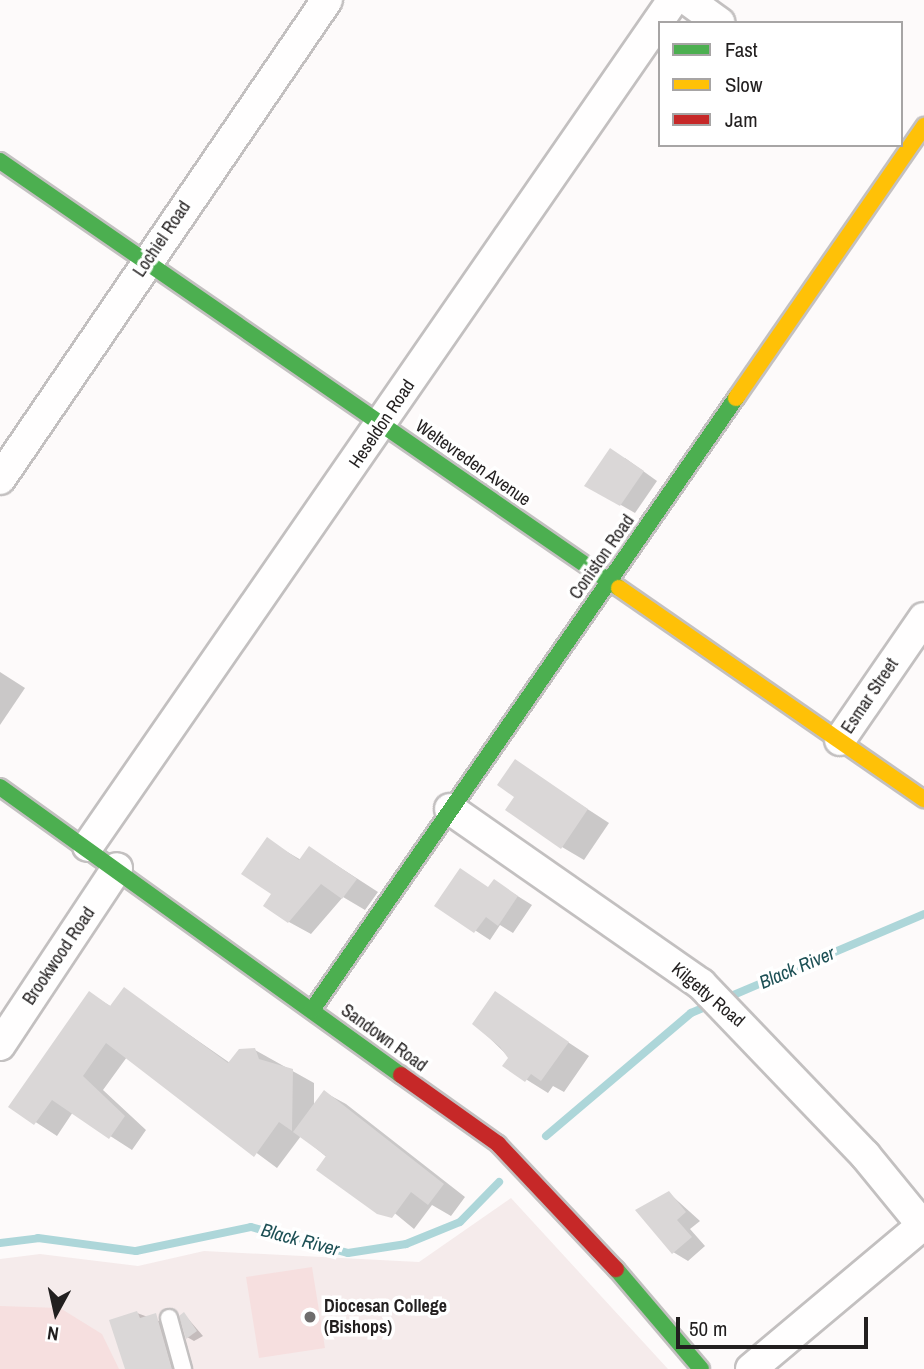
<!DOCTYPE html>
<style>
body{margin:0}
#map{position:relative;width:924px;height:1369px;overflow:hidden;background:#fdfafa;font-family:"Archivo Narrow",sans-serif}
div>[style]{position:absolute}
[style*='--x']{left:calc(var(--x)*1px);top:calc(var(--y)*1px);width:calc(var(--w)*1px);rotate:calc(var(--a)*1deg)}
.built>*{inset:0;background:#f5ebeb}
.green>*{inset:0;background:#f6dfdf}
.shadow>*{inset:0;background:#0003}
.stream>*{height:8px;margin:-4px;padding:0 4px;transform-origin:4px;border-radius:4px;background:#add6d9}
.building>*{inset:0;background:#dad7d7}
.roads{filter:drop-shadow(2px 0 #c3c0c0) drop-shadow(-2px 0 #c3c0c0) drop-shadow(0 2px #c3c0c0) drop-shadow(0 -2px #c3c0c0)}
.lane>*{height:16px;margin:-8px;padding:0 8px;transform-origin:8px;border-radius:8px;background:#fffefe}
.street>*{height:30px;margin:-15px;padding:0 15px;transform-origin:15px;border-radius:15px;background:#fffefe}
.fast>*{height:16px;margin:-8px;padding:0 8px;transform-origin:8px;border-radius:8px;background:#4caf50}
.slow>*{height:16px;margin:-8px;padding:0 8px;transform-origin:8px;border-radius:8px;background:#ffc107}
.jam>*{height:16px;margin:-8px;padding:0 8px;transform-origin:8px;border-radius:8px;background:#c62828}
.dots>*{width:19px;height:19px;translate:-50% -50%;box-sizing:border-box;border:4px solid #fff;border-radius:50%}
span{translate:-50% -50%;white-space:nowrap;text-align:center;line-height:1.15;-webkit-text-stroke:7px #fff;paint-order:stroke}
.street-label{font-size:18px;color:#221f1f}
.poi-label{font-size:18px;color:#221f1f;font-weight:700}
.left{translate:0 -50%;text-align:left}
.water-label{font-size:19px;color:#1d5055;font-style:italic}
.legend{position:absolute;left:658px;top:21px;width:245px;height:126px;box-sizing:border-box;background:#fff;border:2px solid #a7a5a5;margin:0;padding:9px 12px;list-style:none;font-size:21px;color:#221f1f}
.legend li{display:flex;align-items:center;gap:14px;height:35px}
.legend b{width:35px;border:2px solid #a7a5a5}
.north{position:absolute;left:21px;top:1278px;width:70px;height:70px;-webkit-text-stroke:5px #fff;paint-order:stroke;rotate:188deg;font-size:19px;font-weight:700;line-height:28px;text-align:center;color:#221f1f}
.north::after{content:'';display:block;margin:auto;width:24px;height:32px;background:#221f1f;clip-path:polygon(50% 0,100% 100%,50% 72%,0 100%)}
.scale{position:absolute;left:676px;top:1317px;width:192px;height:32px;box-sizing:border-box;border:4px solid #221f1f;border-top:0;padding-left:9px;font-size:21px;line-height:24px;white-space:nowrap;color:#221f1f;-webkit-text-stroke:5px #fff;paint-order:stroke}
</style>
<div id="map">
<div class="built">
<i style="clip-path:polygon(511px 1198px,668px 1369px,0 1369px,0 1259px,40px 1254px,138px 1266px,204px 1251px,419px 1262px)"></i>
</div>
<div class="green">
<i style="clip-path:polygon(312px 1267px,325px 1348px,259px 1358px,246px 1277px)"></i>
<i style="clip-path:polygon(0 1306px,60px 1308px,102px 1334px,119px 1369px,0 1369px)"></i>
</div>
<div class="shadow">
<i style="clip-path:polygon(625px 458px,657px 481px,635px 513px,586px 485px)"></i>
<i style="clip-path:polygon(0 672px,25px 688px,0 725px)"></i>
<i style="clip-path:polygon(535px 775px,609px 823px,584px 860px,562px 847px,517px 796px)"></i>
<i style="clip-path:polygon(267px 840px,301px 860px,310px 848px,378px 892px,365px 910px,343px 897px,311px 934px,289px 922px,273px 894px)"></i>
<i style="clip-path:polygon(508px 890px,532px 905px,513px 933px,500px 925px,490px 940px,436px 905px)"></i>
<i style="clip-path:polygon(125px 990px,230px 1063px,255px 1050px,314px 1083px,314px 1106px,324px 1092px,346px 1104px,465px 1197px,451px 1216px,432px 1205px,414px 1229px,301px 1136px,277px 1168px,127px 1057px,103px 1090px,146px 1130px,132px 1150px,73px 1112px,57px 1136px,11px 1106px,90px 994px,112px 1007px)"></i>
<i style="clip-path:polygon(495px 994px,589px 1056px,564px 1092px,553px 1086px,548px 1093px,505px 1066px,510px 1058px,475px 1024px)"></i>
<i style="clip-path:polygon(669px 1193px,700px 1221px,690px 1229px,705px 1246px,688px 1261px,673px 1252px)"></i>
<i style="clip-path:polygon(137px 1313px,178px 1328px,192px 1369px,127px 1369px)"></i>
<i style="clip-path:polygon(184px 1314px,203px 1336px,194px 1341px,187px 1337px)"></i>
</div>
<div class="stream">
<i style="--x:724;--y:999;--w:217;--a:-23"></i>
<i style="--x:546;--y:1136;--w:190;--a:-40.3"></i>
<i style="--x:691;--y:1013;--w:23;--a:-23"></i>
<i style="--x:0;--y:1243;--w:38;--a:-7"></i>
<i style="--x:38;--y:1238;--w:99;--a:7.6"></i>
<i style="--x:136;--y:1251;--w:117;--a:-11.8"></i>
<i style="--x:251;--y:1227;--w:100;--a:15"></i>
<i style="--x:348;--y:1253;--w:59;--a:-8.8"></i>
<i style="--x:406;--y:1244;--w:58;--a:-22.2"></i>
<i style="--x:460;--y:1222;--w:56;--a:-45.7"></i>
</div>
<div class="building">
<i style="clip-path:polygon(610px 448px,644px 471px,620px 506px,584px 486px)"></i>
<i style="clip-path:polygon(515px 759px,588px 809px,561px 849px,505px 810px,514px 797px,497px 785px)"></i>
<i style="clip-path:polygon(267px 837px,299px 860px,309px 846px,357px 879px,342px 899px,321px 884px,288px 923px,263px 906px,271px 894px,241px 874px)"></i>
<i style="clip-path:polygon(460px 868px,488px 887px,494px 879px,518px 896px,498px 926px,486px 917px,474px 933px,434px 906px)"></i>
<i style="clip-path:polygon(124px 987px,228px 1063px,239px 1049px,255px 1048px,259px 1059px,293px 1069px,292px 1131px,279px 1122px,254px 1157px,106px 1043px,83px 1076px,125px 1116px,109px 1139px,52px 1100px,34px 1125px,8px 1107px,89px 991px,110px 1006px)"></i>
<i style="clip-path:polygon(495px 991px,569px 1042px,541px 1081px,531px 1074px,525px 1082px,502px 1066px,508px 1058px,500px 1047px,472px 1024px)"></i>
<i style="clip-path:polygon(324px 1090px,444px 1184px,428px 1205px,411px 1192px,392px 1218px,377px 1214px,316px 1170px,326px 1156px,293px 1132px)"></i>
<i style="clip-path:polygon(669px 1191px,686px 1212px,677px 1220px,692px 1237px,672px 1254px,635px 1210px)"></i>
<i style="clip-path:polygon(137px 1311px,140px 1318px,156px 1313px,172px 1369px,125px 1369px,109px 1320px)"></i>
<i style="clip-path:polygon(184px 1312px,197px 1331px,186px 1339px,179px 1316px)"></i>
</div>
<div class="roads">
<div class="lane">
<i style="--x:169;--y:1318;--w:53;--a:74.6"></i>
</div>
<div class="street">
<i style="--x:688;--y:0;--w:39;--a:36"></i>
<i style="--x:0;--y:479;--w:580;--a:-55.68"></i>
<i style="--x:840;--y:740;--w:148;--a:-55.5"></i>
<i style="--x:450;--y:809;--w:306;--a:34.9"></i>
<i style="--x:701;--y:984;--w:237;--a:46.2"></i>
<i style="--x:865;--y:1155;--w:93;--a:50.7"></i>
<i style="--x:88;--y:846;--w:1029;--a:-55.34"></i>
<i style="--x:0;--y:1045;--w:212;--a:-56.5"></i>
<i style="--x:751;--y:1369;--w:226;--a:-40"></i>
</div>
<div class="fast">
<i style="--x:0;--y:161;--w:752;--a:34.6"></i>
<i style="--x:0;--y:787;--w:494;--a:35.7"></i>
<i style="--x:312;--y:1010;--w:745;--a:-55.29"></i>
<i style="--x:616;--y:1269;--w:131;--a:49.6"></i>
</div>
<div class="slow">
<i style="--x:736;--y:398;--w:331;--a:-55.3"></i>
<i style="--x:619;--y:588;--w:371;--a:34.7"></i>
</div>
<div class="jam">
<i style="--x:401;--y:1075;--w:119;--a:35.4"></i>
<i style="--x:498;--y:1144;--w:172;--a:46.7"></i>
</div>
</div>
<div class="dots">
<i style="left:310px;top:1317px;background:#6f6c6c"></i>
</div>
<div class="street-label">
<span style="left:162px;top:239px;rotate:-56deg">Lochiel Road</span>
<span style="left:382px;top:424px;rotate:-56deg">Heseldon Road</span>
<span style="left:473px;top:463px;rotate:35deg">Weltevreden Avenue</span>
<span style="left:602px;top:557px;rotate:-55deg">Coniston Road</span>
<span style="left:870px;top:696px;rotate:-56deg">Esmar Street</span>
<span style="left:59px;top:956px;rotate:-56deg">Brookwood Road</span>
<span style="left:708px;top:995px;rotate:40deg">Kilgetty Road</span>
<span style="left:384px;top:1038px;rotate:36deg">Sandown Road</span>
</div>
<div class="poi-label">
<span class="left" style="left:324px;top:1317px">Diocesan College<br>(Bishops)</span>
</div>
<div class="water-label">
<span style="left:797px;top:968px;rotate:-23deg">Black River</span>
<span style="left:300px;top:1240px;rotate:15deg">Black River</span>
</div>
<ul class="legend">
<li><b style="height:9px;background:#4caf50"></b>Fast</li>
<li><b style="height:9px;background:#ffc107"></b>Slow</li>
<li><b style="height:9px;background:#c62828"></b>Jam</li>
</ul>
<div class="north">N</div>
<div class="scale">50 m</div>
</div>
